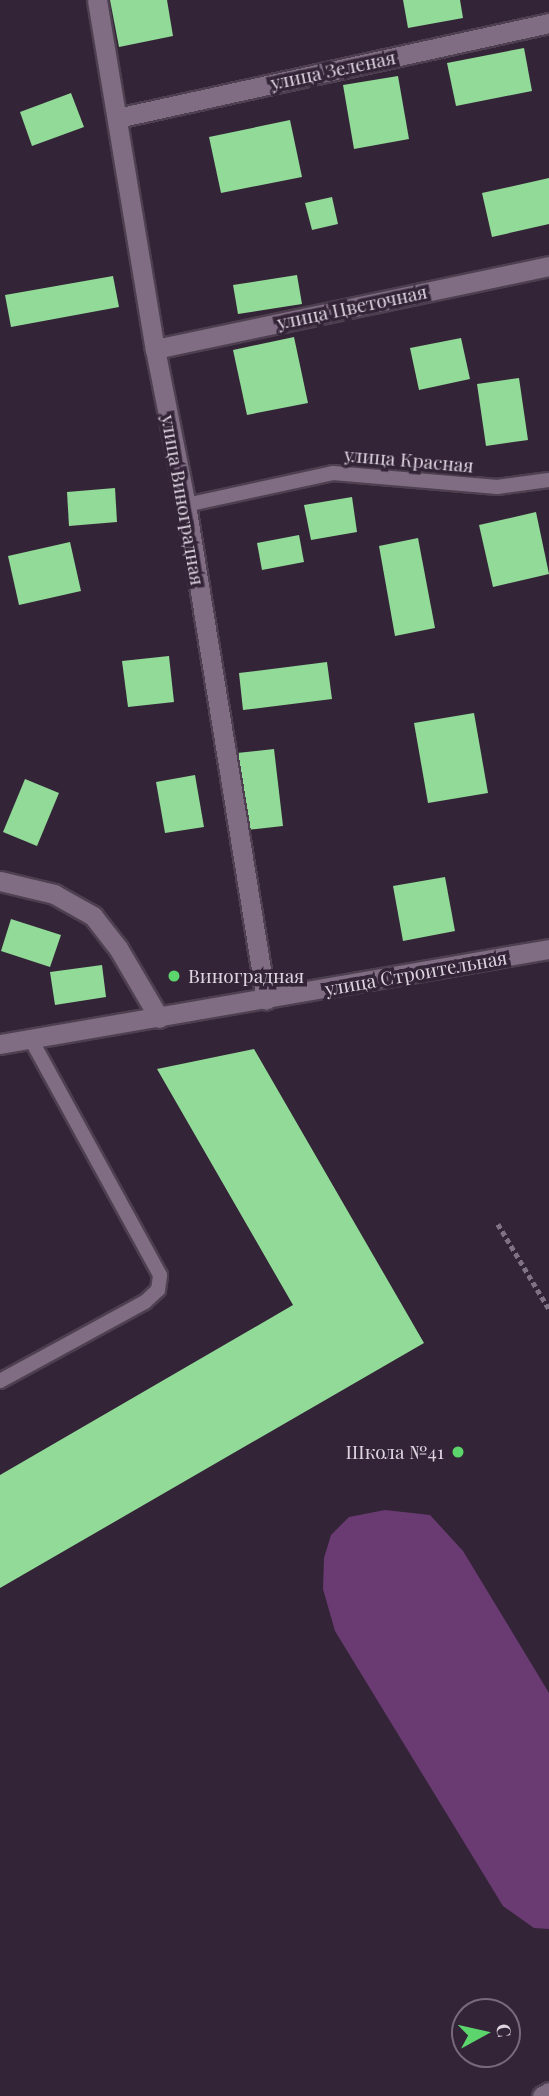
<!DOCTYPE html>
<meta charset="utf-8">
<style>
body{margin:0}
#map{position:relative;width:549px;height:2096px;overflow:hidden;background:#342437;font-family:"Playfair Display",serif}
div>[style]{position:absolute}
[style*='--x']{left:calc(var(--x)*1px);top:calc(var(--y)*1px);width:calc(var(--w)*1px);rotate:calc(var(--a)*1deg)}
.green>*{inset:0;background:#6a3b73}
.building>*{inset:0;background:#91da97}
.path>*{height:4.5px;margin-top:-2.25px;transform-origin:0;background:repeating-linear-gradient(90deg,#807383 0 5px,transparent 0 8.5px)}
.roads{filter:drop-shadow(2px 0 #4e4050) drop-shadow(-2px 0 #4e4050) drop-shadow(0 2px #4e4050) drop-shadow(0 -2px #4e4050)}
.service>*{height:14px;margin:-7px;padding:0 7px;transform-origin:7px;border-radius:7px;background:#806d84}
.minor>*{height:19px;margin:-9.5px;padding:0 9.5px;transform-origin:9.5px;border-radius:9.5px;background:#806d84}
.tertiary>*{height:19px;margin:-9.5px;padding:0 9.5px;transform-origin:9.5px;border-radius:9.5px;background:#806d84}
.dots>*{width:19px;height:19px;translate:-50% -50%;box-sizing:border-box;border:4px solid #342437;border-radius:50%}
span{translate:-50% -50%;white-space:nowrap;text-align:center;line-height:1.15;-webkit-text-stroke:7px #342437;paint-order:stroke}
.street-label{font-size:19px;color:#ded4e0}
.poi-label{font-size:19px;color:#ded4e0}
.left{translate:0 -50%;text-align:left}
.right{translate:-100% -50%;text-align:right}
.north{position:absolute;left:451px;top:1998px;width:70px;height:70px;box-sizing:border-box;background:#342437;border:2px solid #786a7b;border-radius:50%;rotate:82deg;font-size:19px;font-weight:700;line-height:28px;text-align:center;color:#ded4e0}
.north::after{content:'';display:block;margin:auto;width:24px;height:32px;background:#5cd56d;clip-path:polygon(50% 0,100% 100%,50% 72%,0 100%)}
</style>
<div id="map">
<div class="green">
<i style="clip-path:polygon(385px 1510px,430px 1515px,463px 1551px,549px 1693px,549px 1929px,534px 1928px,503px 1906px,335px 1631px,323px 1589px,324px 1558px,331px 1535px,349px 1517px)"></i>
</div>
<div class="building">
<i style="clip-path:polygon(110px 0,167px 0,173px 36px,119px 47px)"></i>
<i style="clip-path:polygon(403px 0,460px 0,463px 18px,408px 28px)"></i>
<i style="clip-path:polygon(524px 48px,532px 91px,456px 106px,447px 63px)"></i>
<i style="clip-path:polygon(398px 76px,409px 139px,354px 149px,343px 85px)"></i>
<i style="clip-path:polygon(71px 93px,84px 127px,32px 146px,20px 112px)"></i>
<i style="clip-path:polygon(290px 120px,302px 177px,221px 193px,209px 137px)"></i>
<i style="clip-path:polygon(549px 178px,549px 224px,492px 237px,482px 193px)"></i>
<i style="clip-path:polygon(332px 197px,338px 224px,312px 230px,305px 203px)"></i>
<i style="clip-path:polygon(297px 275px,302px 304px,238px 314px,233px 285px)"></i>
<i style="clip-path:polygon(113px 276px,119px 307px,11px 327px,5px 295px)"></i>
<i style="clip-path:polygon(294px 337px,308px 403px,247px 415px,233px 350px)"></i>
<i style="clip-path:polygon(461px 338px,470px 379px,419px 390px,410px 348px)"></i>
<i style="clip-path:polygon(519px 378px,528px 440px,486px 446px,477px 384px)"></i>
<i style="clip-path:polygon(115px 488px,117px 522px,69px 526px,67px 492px)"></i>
<i style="clip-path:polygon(352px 497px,357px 532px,311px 540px,304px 505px)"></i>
<i style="clip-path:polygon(536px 512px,549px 574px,493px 587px,479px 525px)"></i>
<i style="clip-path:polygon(299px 535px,304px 562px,262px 570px,257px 543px)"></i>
<i style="clip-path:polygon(418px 538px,435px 628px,395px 636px,379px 546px)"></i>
<i style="clip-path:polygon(70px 542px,81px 591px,19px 605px,8px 556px)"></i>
<i style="clip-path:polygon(169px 656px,174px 702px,128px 707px,122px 661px)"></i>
<i style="clip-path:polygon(327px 662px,332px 699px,243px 710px,239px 673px)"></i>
<i style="clip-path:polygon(474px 713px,488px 793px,428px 803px,414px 723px)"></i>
<i style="clip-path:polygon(274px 749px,283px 826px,246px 830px,237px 753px)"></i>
<i style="clip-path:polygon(195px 775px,204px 827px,165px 833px,156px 782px)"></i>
<i style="clip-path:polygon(25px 779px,59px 793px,37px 846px,3px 832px)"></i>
<i style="clip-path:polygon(445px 877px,455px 931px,403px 941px,393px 886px)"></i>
<i style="clip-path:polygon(11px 919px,61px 935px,50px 967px,1px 951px)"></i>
<i style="clip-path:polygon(102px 965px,106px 997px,55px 1005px,50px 972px)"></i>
<i style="clip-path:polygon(254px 1049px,424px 1343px,0 1588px,0 1475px,293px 1305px,157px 1069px)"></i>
</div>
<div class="path">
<i style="--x:498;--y:1224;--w:99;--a:59"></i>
</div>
<div class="roads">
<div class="service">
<i style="--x:186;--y:505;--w:150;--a:-12.3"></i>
<i style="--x:333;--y:473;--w:165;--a:4.9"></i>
<i style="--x:497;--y:487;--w:52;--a:-7.7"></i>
<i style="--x:0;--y:1381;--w:165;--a:-28.6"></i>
<i style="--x:145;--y:1302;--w:18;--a:-43"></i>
<i style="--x:158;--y:1290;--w:15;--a:-82"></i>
<i style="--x:160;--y:1275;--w:269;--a:-118.7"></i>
</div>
<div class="minor">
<i style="--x:97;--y:0;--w:354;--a:80.6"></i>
<i style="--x:155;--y:349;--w:159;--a:78.8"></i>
<i style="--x:186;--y:505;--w:501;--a:80.82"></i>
<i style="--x:117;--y:118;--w:442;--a:-12.4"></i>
<i style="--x:155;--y:349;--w:403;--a:-11.9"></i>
<i style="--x:0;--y:881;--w:56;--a:13.5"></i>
<i style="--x:54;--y:894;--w:45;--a:29.4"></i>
<i style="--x:93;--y:916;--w:41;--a:52"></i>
<i style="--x:118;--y:948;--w:81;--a:59.6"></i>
<i style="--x:542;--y:2096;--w:8;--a:-30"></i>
</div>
<div class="tertiary">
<i style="--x:0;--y:1044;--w:557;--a:-9.82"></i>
</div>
</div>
<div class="dots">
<i style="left:174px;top:976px;background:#5cd56d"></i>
<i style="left:458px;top:1452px;background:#5cd56d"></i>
</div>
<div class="street-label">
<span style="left:333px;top:70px;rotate:-12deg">улица Зеленая</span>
<span style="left:352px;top:307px;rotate:-12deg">улица Цветочная</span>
<span style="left:409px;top:460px;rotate:5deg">улица Красная</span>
<span style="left:183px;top:500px;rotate:80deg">улица Виноградная</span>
<span style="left:416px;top:973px;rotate:-10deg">улица Строительная</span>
</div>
<div class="poi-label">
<span class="left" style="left:188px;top:976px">Виноградная</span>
<span class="right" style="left:444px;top:1452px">Школа №41</span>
</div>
<div class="north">С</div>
</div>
